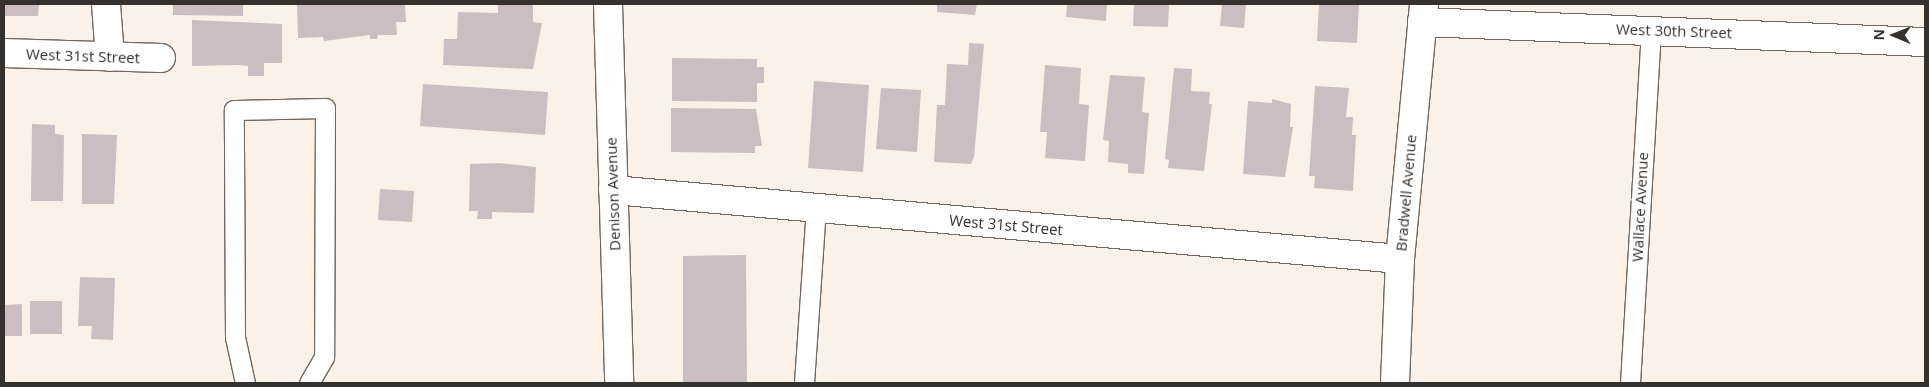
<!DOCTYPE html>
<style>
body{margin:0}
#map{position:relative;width:1929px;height:387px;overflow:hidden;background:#fcf1e9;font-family:"Open Sans",sans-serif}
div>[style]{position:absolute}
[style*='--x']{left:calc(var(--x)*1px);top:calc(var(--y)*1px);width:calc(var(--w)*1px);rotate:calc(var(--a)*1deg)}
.building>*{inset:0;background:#cbbdc1}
.roads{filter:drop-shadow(1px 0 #726861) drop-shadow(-1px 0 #726861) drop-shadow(0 1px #726861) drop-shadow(0 -1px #726861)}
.lane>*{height:19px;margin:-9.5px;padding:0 9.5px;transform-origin:9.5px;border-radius:9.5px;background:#fff}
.street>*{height:28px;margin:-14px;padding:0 14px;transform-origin:14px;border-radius:14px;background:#fff}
.secondary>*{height:28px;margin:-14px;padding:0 14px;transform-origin:14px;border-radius:14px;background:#fff}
span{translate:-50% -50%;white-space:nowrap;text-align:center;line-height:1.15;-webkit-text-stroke:4.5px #fff;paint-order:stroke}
.street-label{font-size:15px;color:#35312e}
.frame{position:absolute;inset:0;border:5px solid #35312e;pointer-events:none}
.north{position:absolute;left:1869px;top:10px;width:50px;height:50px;-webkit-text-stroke:4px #fff;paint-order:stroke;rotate:271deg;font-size:14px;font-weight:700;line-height:20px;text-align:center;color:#35312e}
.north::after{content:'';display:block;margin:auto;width:18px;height:22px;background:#35312e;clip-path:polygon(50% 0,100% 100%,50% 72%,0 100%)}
</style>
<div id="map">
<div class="building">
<i style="clip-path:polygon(4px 4px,39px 4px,38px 16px,4px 16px)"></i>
<i style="clip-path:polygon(173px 4px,243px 4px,243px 16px,173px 15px)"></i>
<i style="clip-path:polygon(297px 4px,405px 4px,406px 22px,396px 22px,397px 35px,378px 35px,377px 39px,370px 39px,370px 35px,324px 41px,323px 37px,298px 38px)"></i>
<i style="clip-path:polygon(937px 4px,977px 4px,975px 15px,937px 12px)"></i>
<i style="clip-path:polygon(1067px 4px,1107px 4px,1106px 21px,1066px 17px)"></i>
<i style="clip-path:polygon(1134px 4px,1169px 4px,1168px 27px,1133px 26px)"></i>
<i style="clip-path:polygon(1222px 4px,1246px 4px,1244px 28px,1220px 26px)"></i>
<i style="clip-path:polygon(1319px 4px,1359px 4px,1357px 43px,1317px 41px)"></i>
<i style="clip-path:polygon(498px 5px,533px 5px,533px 22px,542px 23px,533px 69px,443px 65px,444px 39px,457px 39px,458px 12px,498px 13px)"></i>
<i style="clip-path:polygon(192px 20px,282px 24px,282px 63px,264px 63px,264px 76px,248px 76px,248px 66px,237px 65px,192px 66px)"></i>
<i style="clip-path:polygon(969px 43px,984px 44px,974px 157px,971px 164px,934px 162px,937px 105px,945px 105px,947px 64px,968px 65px)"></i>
<i style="clip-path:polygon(672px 58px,757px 59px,757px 67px,764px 67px,764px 83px,757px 83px,757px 102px,672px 101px)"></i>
<i style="clip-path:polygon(1045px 65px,1081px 68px,1079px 104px,1089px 105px,1085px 161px,1045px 158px,1047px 132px,1040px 132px)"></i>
<i style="clip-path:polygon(1174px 68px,1192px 69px,1191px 91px,1210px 92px,1209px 104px,1212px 104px,1204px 171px,1168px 168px,1169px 160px,1165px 159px)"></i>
<i style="clip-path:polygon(1110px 75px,1145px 77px,1142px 112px,1149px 113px,1144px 174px,1128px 173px,1128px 164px,1108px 162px,1109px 141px,1103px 140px)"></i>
<i style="clip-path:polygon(814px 81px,869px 85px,863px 172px,808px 168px)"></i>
<i style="clip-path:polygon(423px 84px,548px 92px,545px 135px,420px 126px)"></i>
<i style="clip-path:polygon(1315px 86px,1349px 88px,1346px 117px,1353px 117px,1352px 135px,1356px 135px,1353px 191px,1314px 188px,1315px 176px,1309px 176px)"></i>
<i style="clip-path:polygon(881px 88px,921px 90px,917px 152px,876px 149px)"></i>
<i style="clip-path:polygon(1272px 99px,1291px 104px,1290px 127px,1293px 127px,1285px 177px,1243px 174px,1248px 101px,1272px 103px)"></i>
<i style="clip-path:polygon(671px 108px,756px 109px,762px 146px,755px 146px,755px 153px,671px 152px)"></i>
<i style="clip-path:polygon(32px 124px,55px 125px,55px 134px,64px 135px,63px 201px,31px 201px)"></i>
<i style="clip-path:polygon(82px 134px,117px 135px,114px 204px,82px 204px)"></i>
<i style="clip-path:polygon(499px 163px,536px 167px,534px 213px,492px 212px,492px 219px,477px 219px,478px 211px,469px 211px,470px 164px)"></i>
<i style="clip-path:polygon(380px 189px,414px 191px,412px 222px,378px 220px)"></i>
<i style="clip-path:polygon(746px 255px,747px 383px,683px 383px,683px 256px)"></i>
<i style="clip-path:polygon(80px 277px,115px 278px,113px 340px,91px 339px,92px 326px,78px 326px)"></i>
<i style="clip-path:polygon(30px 301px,62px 301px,62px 334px,30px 334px)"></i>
<i style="clip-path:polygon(22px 304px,22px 336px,4px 336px,4px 305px)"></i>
</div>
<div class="roads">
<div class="lane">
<i style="--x:245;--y:383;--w:47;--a:-102.3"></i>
<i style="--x:235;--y:337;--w:227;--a:-90.3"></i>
<i style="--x:234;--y:110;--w:91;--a:-1.3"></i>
<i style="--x:325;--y:108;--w:249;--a:90.2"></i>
<i style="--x:324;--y:357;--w:30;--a:120"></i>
<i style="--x:804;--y:383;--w:175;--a:-86.1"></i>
<i style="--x:1630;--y:383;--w:354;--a:-86.6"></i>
</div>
<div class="street">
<i style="--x:106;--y:4;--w:53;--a:85.7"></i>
<i style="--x:1422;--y:22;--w:503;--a:2.28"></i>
<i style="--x:4;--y:53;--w:157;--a:1.8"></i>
<i style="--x:613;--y:190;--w:790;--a:5.01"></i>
<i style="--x:1395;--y:383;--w:124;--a:-87.7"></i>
<i style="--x:1400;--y:259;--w:256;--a:-84.6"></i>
</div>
<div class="secondary">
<i style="--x:608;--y:4;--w:379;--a:88.3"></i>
</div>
</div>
<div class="street-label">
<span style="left:1674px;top:31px;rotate:2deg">West 30th Street</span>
<span style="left:83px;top:56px;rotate:2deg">West 31st Street</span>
<span style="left:1406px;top:193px;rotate:-85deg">Bradwell Avenue</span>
<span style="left:613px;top:194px;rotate:-92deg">Denison Avenue</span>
<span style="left:1640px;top:207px;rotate:-87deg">Wallace Avenue</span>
<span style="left:1006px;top:225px;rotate:5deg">West 31st Street</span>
</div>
<div class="frame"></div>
<div class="north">N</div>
</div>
